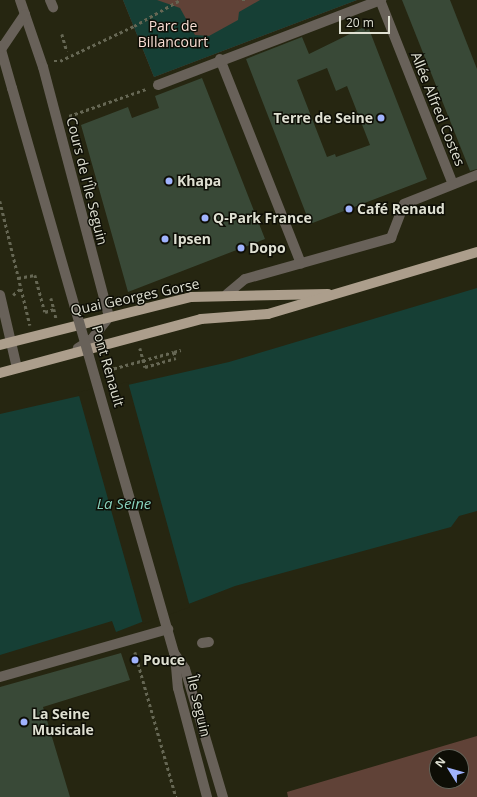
<!DOCTYPE html>
<meta charset="utf-8">
<style>
body{margin:0}
#map{position:relative;width:477px;height:797px;overflow:hidden;background:#262611;font-family:"Open Sans",sans-serif}
div>[style]{position:absolute}
[style*='--x']{left:calc(var(--x)*1px);top:calc(var(--y)*1px);width:calc(var(--w)*1px);rotate:calc(var(--a)*1deg)}
.green>*{inset:0;background:#604237}
.water>*{inset:0;background:#163f35}
.pier>*{inset:0;background:#262611}
.building>*{inset:0;background:#394937}
.path>*{height:2.5px;margin-top:-1.25px;transform-origin:0;background:repeating-linear-gradient(90deg,#666754 0 3px,transparent 0 6px)}
.minor>*{height:10px;margin:-5px;padding:0 5px;transform-origin:5px;border-radius:5px;background:#686159}
.major>*{height:10px;margin:-5px;padding:0 5px;transform-origin:5px;border-radius:5px;background:#ac9e8c}
.path-bridge>*{height:2.5px;margin-top:-1.25px;transform-origin:0;background:repeating-linear-gradient(90deg,#666754 0 3px,transparent 0 6px)}
.minor-bridge>*{height:10px;margin:-5px;padding:0 5px;transform-origin:5px;border-radius:5px;background:#686159}
.dots>*{width:11px;height:11px;translate:-50% -50%;box-sizing:border-box;border:2px solid #0e0e06;border-radius:50%}
span{translate:-50% -50%;white-space:nowrap;text-align:center;line-height:1.15;-webkit-text-stroke:3px #0e0e06;paint-order:stroke}
.park-label{font-size:14px;color:#f8ded4}
.street-label{font-size:14px;color:#dfe0d2}
.poi-label{font-size:14px;color:#dfe0d2;font-weight:700}
.right{translate:-100% -50%;text-align:right}
.left{translate:0 -50%;text-align:left}
.water-label{font-size:15px;color:#87d0bb;font-style:italic}
.north{position:absolute;left:429px;top:749px;width:40px;height:40px;box-sizing:border-box;background:#0e0e06;border:1px solid #626258;border-radius:50%;rotate:307deg;font-size:11px;font-weight:700;line-height:16px;text-align:center;color:#dfe0d2}
.north::after{content:'';display:block;margin:auto;width:14px;height:18px;background:#a0b3fd;clip-path:polygon(50% 0,100% 100%,50% 72%,0 100%)}
.scale{position:absolute;left:339px;top:16px;width:51px;height:18px;box-sizing:border-box;border:2px solid #dfe0d2;border-top:0;padding-left:5px;font-size:12px;line-height:14px;white-space:nowrap;color:#dfe0d2;-webkit-text-stroke:3px #0e0e06;paint-order:stroke}
</style>
<div id="map">
<div class="green">
<i style="clip-path:polygon(123px 0,357px 0,154px 77px)"></i>
<i style="clip-path:polygon(evenodd,477px 736px,477px 797px,288px 797px,287px 792px,477px 736px,437px 757px,461px 757px,461px 781px,437px 781px,437px 757px)"></i>
</div>
<div class="water">
<i style="clip-path:polygon(123px 0,157px 0,180px 8px,195px 35px,209px 36px,238px 20px,239px 12px,260px 0,357px 0,154px 77px)"></i>
<i style="clip-path:polygon(477px 288px,477px 511px,459px 516px,451px 527px,235px 586px,116px 632px,112px 621px,0 655px,0 414px,229px 362px)"></i>
</div>
<div class="pier">
<i style="clip-path:polygon(128px 382px,190px 607px,143px 624px,78px 392px)"></i>
</div>
<div class="building">
<i style="clip-path:polygon(402px 0,450px 0,477px 69px,477px 169px,470px 171px)"></i>
<i style="clip-path:polygon(evenodd,364px 27px,365px 31px,369px 29px,427px 179px,310px 224px,246px 59px,302px 37px,309px 54px,364px 27px,327px 68px,336px 91px,347px 86px,370px 145px,336px 157px,335px 154px,327px 157px,297px 80px,327px 68px)"></i>
<i style="clip-path:polygon(202px 78px,265px 239px,128px 292px,81px 125px,128px 107px,132px 118px,159px 108px,155px 96px)"></i>
<i style="clip-path:polygon(121px 653px,130px 680px,43px 707px,70px 797px,0 797px,0 687px)"></i>
</div>
<div class="path">
<i style="--x:242;--y:0;--w:5;--a:0"></i>
<i style="--x:62;--y:34;--w:18;--a:74"></i>
<i style="--x:54;--y:61;--w:6;--a:0"></i>
<i style="--x:60;--y:61;--w:82;--a:-25.3"></i>
<i style="--x:134;--y:26;--w:53;--a:-29.5"></i>
<i style="--x:69;--y:116;--w:82;--a:-19.3"></i>
<i style="--x:0;--y:201;--w:128;--a:76.4"></i>
<i style="--x:18;--y:278;--w:17;--a:-10"></i>
<i style="--x:35;--y:275;--w:38;--a:75"></i>
<i style="--x:45;--y:312;--w:9;--a:-18"></i>
<i style="--x:54;--y:309;--w:9;--a:77"></i>
<i style="--x:13;--y:295;--w:9;--a:-41"></i>
<i style="--x:51;--y:298;--w:11;--a:75"></i>
<i style="--x:140;--y:348;--w:20;--a:75"></i>
<i style="--x:145;--y:367;--w:32;--a:-16"></i>
<i style="--x:174;--y:352;--w:7;--a:-16"></i>
<i style="--x:135;--y:652;--w:151;--a:74.2"></i>
</div>
<div class="minor">
<i style="--x:20;--y:0;--w:71;--a:71.1"></i>
<i style="--x:43;--y:67;--w:259;--a:75.2"></i>
<i style="--x:109;--y:317;--w:28;--a:128"></i>
<i style="--x:92;--y:339;--w:17;--a:147"></i>
<i style="--x:50;--y:0;--w:8;--a:67"></i>
<i style="--x:380;--y:0;--w:198;--a:68.4"></i>
<i style="--x:0;--y:46;--w:44;--a:74.1"></i>
<i style="--x:2;--y:48;--w:41;--a:-55.9"></i>
<i style="--x:220;--y:59;--w:220;--a:68.4"></i>
<i style="--x:158;--y:85;--w:239;--a:-20.9"></i>
<i style="--x:227;--y:294;--w:23;--a:-40"></i>
<i style="--x:245;--y:279;--w:152;--a:-15.7"></i>
<i style="--x:391;--y:238;--w:36;--a:-69"></i>
<i style="--x:404;--y:204;--w:79;--a:-21.7"></i>
<i style="--x:0;--y:295;--w:75;--a:76.9"></i>
<i style="--x:202;--y:643;--w:7;--a:-8"></i>
<i style="--x:174;--y:653;--w:19;--a:55"></i>
<i style="--x:185;--y:669;--w:134;--a:73.5"></i>
<i style="--x:175;--y:655;--w:33;--a:85"></i>
<i style="--x:178;--y:688;--w:113;--a:75.1"></i>
<i style="--x:0;--y:677;--w:175;--a:-15.9"></i>
</div>
<div class="major">
<i style="--x:0;--y:345;--w:197;--a:-14.1"></i>
<i style="--x:191;--y:297;--w:137;--a:-1.3"></i>
<i style="--x:0;--y:373;--w:208;--a:-15"></i>
<i style="--x:201;--y:319;--w:67;--a:-4.3"></i>
<i style="--x:268;--y:314;--w:218;--a:-16.5"></i>
</div>
<div class="path-bridge">
<i style="--x:108;--y:370;--w:68;--a:-15.3"></i>
<i style="--x:174;--y:352;--w:6;--a:72"></i>
</div>
<div class="minor-bridge">
<i style="--x:12;--y:88;--w:588;--a:74"></i>
</div>
<div class="dots">
<i style="left:381px;top:118px;background:#a0b3fd"></i>
<i style="left:169px;top:181px;background:#a0b3fd"></i>
<i style="left:349px;top:209px;background:#a0b3fd"></i>
<i style="left:205px;top:218px;background:#a0b3fd"></i>
<i style="left:165px;top:239px;background:#a0b3fd"></i>
<i style="left:241px;top:248px;background:#a0b3fd"></i>
<i style="left:135px;top:660px;background:#a0b3fd"></i>
<i style="left:24px;top:722px;background:#a0b3fd"></i>
</div>
<div class="park-label">
<span style="left:173px;top:34px">Parc de<br>Billancourt</span>
</div>
<div class="street-label">
<span style="left:438px;top:109px;rotate:68deg">Allée Alfred Costes</span>
<span style="left:87px;top:181px;rotate:76deg">Cours de l'Île Seguin</span>
<span style="left:135px;top:297px;rotate:-12deg">Quai Georges Gorse</span>
<span style="left:108px;top:366px;rotate:74deg">Pont Renault</span>
<span style="left:199px;top:706px;rotate:77deg">Île Seguin</span>
</div>
<div class="poi-label">
<span class="right" style="left:373px;top:118px">Terre de Seine</span>
<span class="left" style="left:177px;top:181px">Khapa</span>
<span class="left" style="left:357px;top:209px">Café Renaud</span>
<span class="left" style="left:213px;top:218px">Q-Park France</span>
<span class="left" style="left:173px;top:239px">Ipsen</span>
<span class="left" style="left:249px;top:248px">Dopo</span>
<span class="left" style="left:143px;top:660px">Pouce</span>
<span class="left" style="left:32px;top:722px">La Seine<br>Musicale</span>
</div>
<div class="water-label">
<span style="left:124px;top:504px">La Seine</span>
</div>
<div class="north">N</div>
<div class="scale">20 m</div>
</div>
